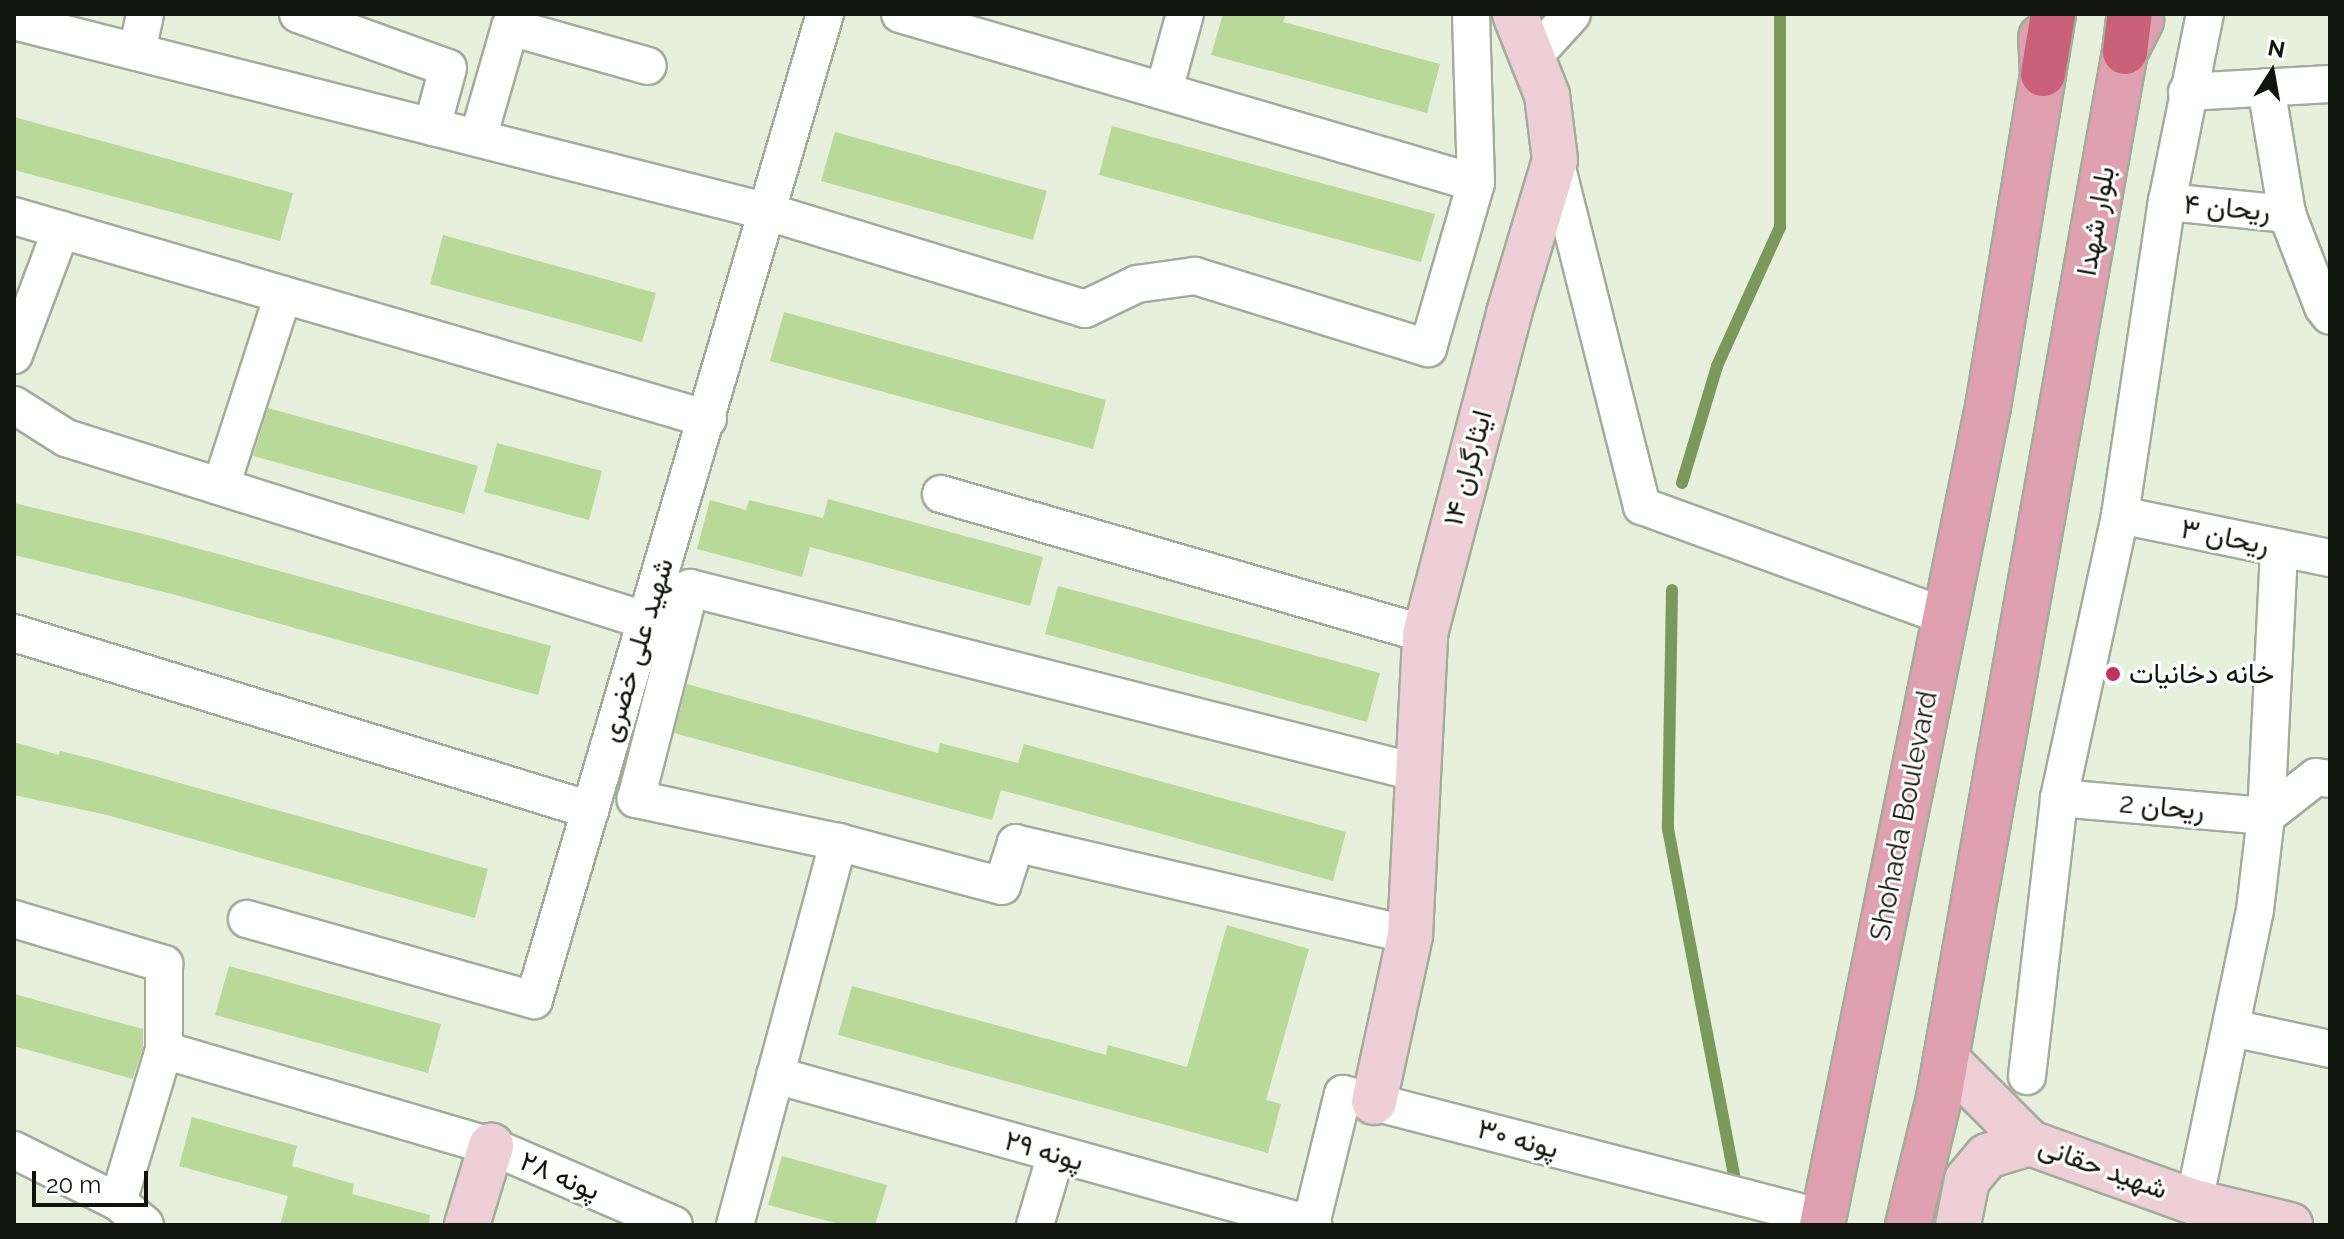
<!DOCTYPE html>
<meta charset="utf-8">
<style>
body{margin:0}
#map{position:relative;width:2344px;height:1239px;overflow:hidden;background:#e6f0dd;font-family:Raleway,Vazirmatn,sans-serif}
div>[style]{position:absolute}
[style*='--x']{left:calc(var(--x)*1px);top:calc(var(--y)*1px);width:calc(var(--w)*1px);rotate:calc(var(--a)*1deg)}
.stream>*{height:12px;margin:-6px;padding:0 6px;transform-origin:6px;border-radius:6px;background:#7b995a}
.building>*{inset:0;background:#b9d998}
.roads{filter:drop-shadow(2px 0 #a3ac9a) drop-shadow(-2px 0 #a3ac9a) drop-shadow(0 2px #a3ac9a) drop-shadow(0 -2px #a3ac9a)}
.street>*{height:36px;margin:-18px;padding:0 18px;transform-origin:18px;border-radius:18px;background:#fff}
.secondary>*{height:44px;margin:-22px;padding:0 22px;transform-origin:22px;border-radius:22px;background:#efcfd7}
.primary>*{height:44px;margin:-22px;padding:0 22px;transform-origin:22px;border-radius:22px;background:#dfa0af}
.highway>*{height:44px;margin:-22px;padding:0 22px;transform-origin:22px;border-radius:22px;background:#ca6079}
.dots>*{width:22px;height:22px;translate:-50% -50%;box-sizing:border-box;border:4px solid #fff;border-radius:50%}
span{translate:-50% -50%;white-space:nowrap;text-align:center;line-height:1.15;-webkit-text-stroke:6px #fff;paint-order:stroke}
.street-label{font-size:28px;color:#10140d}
.poi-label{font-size:28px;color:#10140d}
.left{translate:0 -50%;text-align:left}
.frame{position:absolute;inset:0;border:16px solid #10140d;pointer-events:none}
.north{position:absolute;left:2232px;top:32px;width:80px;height:80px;-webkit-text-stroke:6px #fff;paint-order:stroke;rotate:11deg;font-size:22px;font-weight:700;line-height:32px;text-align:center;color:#10140d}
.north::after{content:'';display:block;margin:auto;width:28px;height:36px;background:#10140d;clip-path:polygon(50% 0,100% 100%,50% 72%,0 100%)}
.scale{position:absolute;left:32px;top:1171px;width:116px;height:36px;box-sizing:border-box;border:4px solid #10140d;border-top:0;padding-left:10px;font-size:24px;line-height:28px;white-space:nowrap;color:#10140d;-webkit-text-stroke:6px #fff;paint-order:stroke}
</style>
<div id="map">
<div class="stream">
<i style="--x:1682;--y:483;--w:122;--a:-73.3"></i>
<i style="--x:1717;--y:366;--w:153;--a:-65.6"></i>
<i style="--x:1780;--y:227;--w:213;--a:-90"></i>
<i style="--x:1672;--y:590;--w:239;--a:91"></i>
<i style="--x:1668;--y:829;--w:361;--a:79.2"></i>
</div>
<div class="building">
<i style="clip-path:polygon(1223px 14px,1286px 14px,1283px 22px,1440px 64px,1427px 113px,1211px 55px)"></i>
<i style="clip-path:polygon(14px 117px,293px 193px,280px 241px,14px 170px)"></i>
<i style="clip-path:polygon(1112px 126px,1435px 214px,1421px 262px,1099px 175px)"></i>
<i style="clip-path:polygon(835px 132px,1047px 191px,1033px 240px,821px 181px)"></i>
<i style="clip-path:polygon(443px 235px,656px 293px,642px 342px,430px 284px)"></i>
<i style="clip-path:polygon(784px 312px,1106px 400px,1093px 449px,770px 361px)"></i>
<i style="clip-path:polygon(268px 408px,478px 466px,464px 514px,253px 456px)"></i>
<i style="clip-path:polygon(497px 443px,602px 471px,589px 520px,484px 492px)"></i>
<i style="clip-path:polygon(828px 499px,1043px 557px,1030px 606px,810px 547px,802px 577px,697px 549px,710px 500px,746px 510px,749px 500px,823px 518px)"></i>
<i style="clip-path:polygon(14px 503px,160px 538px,551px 646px,538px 695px,172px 594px,14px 555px)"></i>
<i style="clip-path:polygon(1058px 586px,1380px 673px,1367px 722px,1045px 634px)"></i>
<i style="clip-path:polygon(687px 684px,938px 753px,940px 743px,1018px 763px,1024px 744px,1346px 832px,1333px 881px,1001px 790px,992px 820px,674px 733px)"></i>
<i style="clip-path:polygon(14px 742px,59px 755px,60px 751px,97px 760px,488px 869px,475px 918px,107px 815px,14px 795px)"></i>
<i style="clip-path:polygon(1227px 925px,1309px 949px,1266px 1100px,1281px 1104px,1268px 1153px,838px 1035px,852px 986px,1106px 1055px,1108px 1045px,1187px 1067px)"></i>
<i style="clip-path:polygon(229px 966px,441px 1024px,428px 1073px,215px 1015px)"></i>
<i style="clip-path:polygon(14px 994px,143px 1029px,143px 1047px,133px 1079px,14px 1046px)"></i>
<i style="clip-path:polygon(192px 1117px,297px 1146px,292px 1166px,354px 1184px,352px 1194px,430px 1215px,429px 1225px,280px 1225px,288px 1196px,179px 1166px)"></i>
<i style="clip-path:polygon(782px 1156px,887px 1185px,875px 1225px,843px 1225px,768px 1205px)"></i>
</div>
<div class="roads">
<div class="street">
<i style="--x:298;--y:14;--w:159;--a:19.8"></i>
<i style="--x:448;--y:68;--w:61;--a:105.2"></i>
<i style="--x:900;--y:14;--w:600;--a:16.35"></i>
<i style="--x:14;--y:21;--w:775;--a:14.2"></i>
<i style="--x:765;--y:211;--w:335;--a:17"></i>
<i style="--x:1085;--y:309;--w:58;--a:-25.7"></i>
<i style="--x:1137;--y:284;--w:59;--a:-7.9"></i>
<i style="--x:1195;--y:276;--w:244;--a:17.2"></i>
<i style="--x:1428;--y:348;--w:172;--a:-73.8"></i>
<i style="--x:1476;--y:183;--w:169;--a:-91.7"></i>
<i style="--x:137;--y:52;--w:39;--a:-78"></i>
<i style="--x:1532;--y:58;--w:59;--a:-47.7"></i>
<i style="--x:2266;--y:87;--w:129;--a:80.6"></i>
<i style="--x:2287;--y:214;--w:100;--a:68.8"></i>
<i style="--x:2323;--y:307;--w:11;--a:52"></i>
<i style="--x:1164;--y:90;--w:79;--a:-74.6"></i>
<i style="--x:2187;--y:92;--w:143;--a:-3.2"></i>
<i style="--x:478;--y:138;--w:116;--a:-73.9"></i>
<i style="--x:510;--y:27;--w:143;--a:15.8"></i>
<i style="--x:1555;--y:160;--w:357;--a:75.9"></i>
<i style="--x:1642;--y:506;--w:321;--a:20"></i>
<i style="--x:2167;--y:202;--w:121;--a:5.7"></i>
<i style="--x:14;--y:216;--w:723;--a:16.3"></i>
<i style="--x:14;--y:355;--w:134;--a:-69.4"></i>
<i style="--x:14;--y:405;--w:62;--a:32.4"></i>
<i style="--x:66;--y:438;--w:606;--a:17.48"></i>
<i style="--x:221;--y:486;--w:201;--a:-72"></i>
<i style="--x:941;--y:494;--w:504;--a:16.13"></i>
<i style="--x:2120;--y:515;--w:214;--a:11.6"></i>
<i style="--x:14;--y:633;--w:603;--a:17.08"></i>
<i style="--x:2059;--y:798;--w:208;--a:5"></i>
<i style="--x:2266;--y:816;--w:63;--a:-38"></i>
<i style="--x:2316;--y:777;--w:14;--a:8"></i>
<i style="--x:14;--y:919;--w:157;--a:16.7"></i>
<i style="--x:164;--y:964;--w:86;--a:90"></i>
<i style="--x:164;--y:1050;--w:341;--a:16.4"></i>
<i style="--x:491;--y:1146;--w:199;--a:23.3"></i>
<i style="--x:247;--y:919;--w:298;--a:15.8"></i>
<i style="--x:534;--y:1000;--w:1028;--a:-73.56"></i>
<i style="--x:1410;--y:935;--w:405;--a:-166.9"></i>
<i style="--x:1016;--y:843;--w:45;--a:108"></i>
<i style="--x:1002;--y:886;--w:170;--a:-165"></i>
<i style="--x:838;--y:842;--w:207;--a:-168"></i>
<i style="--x:636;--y:799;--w:218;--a:-75.6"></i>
<i style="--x:690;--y:588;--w:752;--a:14.24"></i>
<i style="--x:2232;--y:1028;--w:100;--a:12.1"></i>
<i style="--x:775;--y:1075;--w:559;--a:15.58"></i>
<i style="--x:2027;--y:1076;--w:280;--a:-83.4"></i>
<i style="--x:2059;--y:798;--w:289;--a:-77.8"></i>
<i style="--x:2120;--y:515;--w:317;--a:-81.5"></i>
<i style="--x:2167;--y:202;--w:192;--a:-78.6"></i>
<i style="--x:14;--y:1150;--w:116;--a:26.6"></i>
<i style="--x:118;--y:1202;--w:35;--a:40"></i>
<i style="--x:118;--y:1202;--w:159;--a:-73.2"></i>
<i style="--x:2194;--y:1202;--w:298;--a:-78.2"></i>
<i style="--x:2255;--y:910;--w:95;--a:-83.3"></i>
<i style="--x:2266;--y:816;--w:268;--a:-87.2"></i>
<i style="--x:1311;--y:1224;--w:134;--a:-76.2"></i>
<i style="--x:1343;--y:1094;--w:496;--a:14.5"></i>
<i style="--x:735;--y:1225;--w:397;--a:-74.9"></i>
<i style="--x:1035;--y:1225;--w:74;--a:-73.5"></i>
</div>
<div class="secondary">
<i style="--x:1946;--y:1059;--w:119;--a:45"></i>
<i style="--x:2030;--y:1143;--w:174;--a:19.8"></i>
<i style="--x:2194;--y:1202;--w:99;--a:13.5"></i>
<i style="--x:1374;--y:1102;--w:171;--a:-77.8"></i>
<i style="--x:1410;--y:935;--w:301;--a:-87.1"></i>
<i style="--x:1425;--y:634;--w:332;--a:-75.3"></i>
<i style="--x:1509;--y:313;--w:160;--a:-73.3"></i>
<i style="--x:1555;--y:160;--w:65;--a:-97"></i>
<i style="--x:1547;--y:95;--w:87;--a:-111.6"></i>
<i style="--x:467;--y:1225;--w:83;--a:-73.1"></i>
<i style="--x:1958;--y:1225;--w:46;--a:-78.7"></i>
<i style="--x:1967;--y:1180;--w:31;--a:-50"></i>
<i style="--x:1987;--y:1156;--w:45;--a:-16.8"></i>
</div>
<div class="primary">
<i style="--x:1822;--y:1225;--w:835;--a:-78.53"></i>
<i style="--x:1988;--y:407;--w:338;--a:-80.6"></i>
<i style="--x:2043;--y:74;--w:37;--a:-93"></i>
<i style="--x:1908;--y:1225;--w:131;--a:-76.3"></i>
<i style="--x:1939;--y:1098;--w:1062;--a:-79.92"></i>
<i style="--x:2125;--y:52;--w:36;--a:-63"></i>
</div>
<div class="highway">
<i style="--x:2125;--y:52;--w:38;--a:-83"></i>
<i style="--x:2043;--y:74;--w:61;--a:-80.5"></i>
</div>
</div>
<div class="dots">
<i style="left:2113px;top:674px;background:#c1335f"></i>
</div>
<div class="street-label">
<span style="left:2227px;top:208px;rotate:5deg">ریحان ۴</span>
<span style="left:2096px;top:221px;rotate:-80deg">بلوار شهدا</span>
<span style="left:1468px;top:468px;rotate:-75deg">ایثارگران ۱۴</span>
<span style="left:2225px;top:537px;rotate:11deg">ریحان ۳</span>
<span style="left:637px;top:650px;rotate:-73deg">شهید علی خضری</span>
<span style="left:2162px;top:807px;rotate:5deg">ریحان 2</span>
<span style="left:1904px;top:816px;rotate:-79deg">Shohada Boulevard</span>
<span style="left:1518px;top:1139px;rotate:15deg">پونه ۳۰</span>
<span style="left:1044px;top:1151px;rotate:16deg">پونه ۲۹</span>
<span style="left:2103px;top:1168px;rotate:20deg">شهید حقانی</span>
<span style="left:560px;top:1176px;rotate:23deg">پونه ۲۸</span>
</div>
<div class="poi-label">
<span class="left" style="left:2129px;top:674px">خانه دخانیات</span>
</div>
<div class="frame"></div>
<div class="north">N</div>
<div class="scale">20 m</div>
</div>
